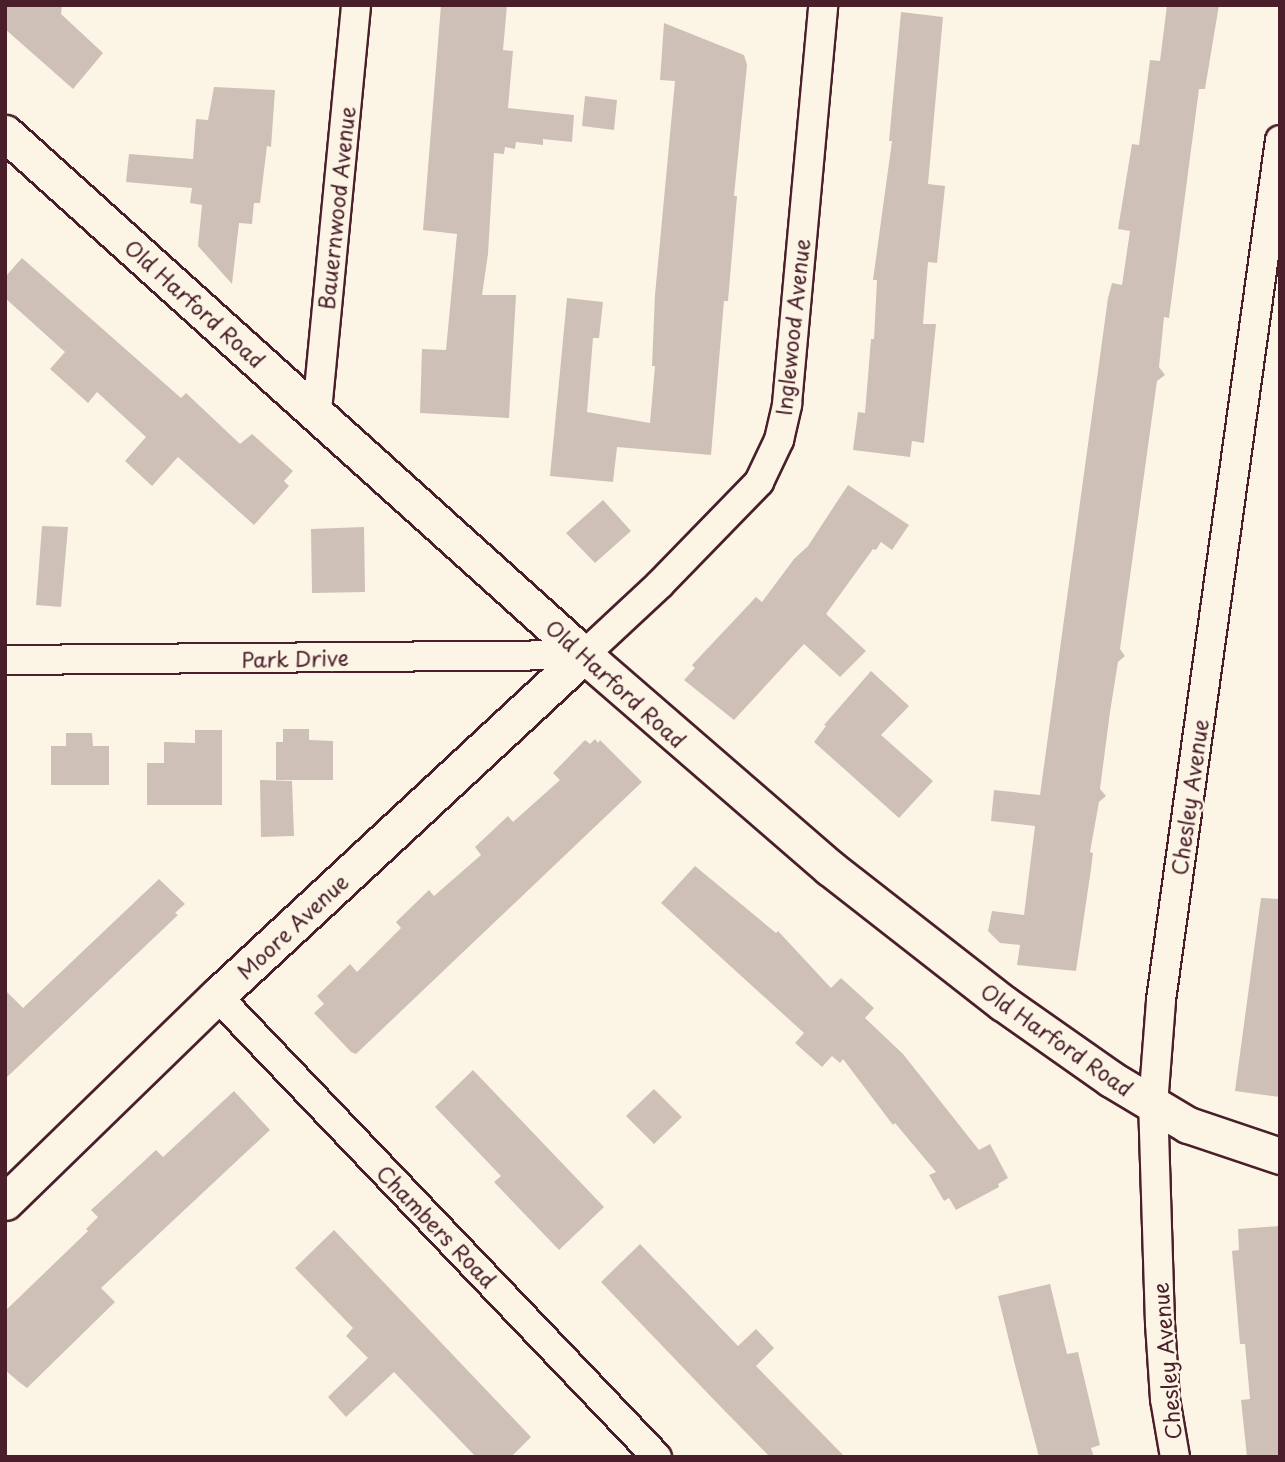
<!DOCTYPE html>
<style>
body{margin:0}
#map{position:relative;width:1285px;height:1462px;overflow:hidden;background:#fcf5e5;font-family:"Playpen Sans",sans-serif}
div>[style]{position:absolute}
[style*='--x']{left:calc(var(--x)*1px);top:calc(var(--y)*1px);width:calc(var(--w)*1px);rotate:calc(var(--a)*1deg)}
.building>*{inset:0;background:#cfc0b7}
.roads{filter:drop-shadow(2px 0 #4a1f2b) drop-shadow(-2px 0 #4a1f2b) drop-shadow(0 2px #4a1f2b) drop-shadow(0 -2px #4a1f2b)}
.minor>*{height:28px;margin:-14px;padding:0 14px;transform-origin:14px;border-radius:14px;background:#fcf5e5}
.tertiary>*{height:35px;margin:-17.5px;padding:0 17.5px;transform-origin:17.5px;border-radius:17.5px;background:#fcf5e5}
span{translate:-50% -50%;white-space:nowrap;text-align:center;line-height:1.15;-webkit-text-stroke:5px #fcf5e5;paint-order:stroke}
.street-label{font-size:21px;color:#4a1f2b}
.frame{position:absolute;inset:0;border:7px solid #4a1f2b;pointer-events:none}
</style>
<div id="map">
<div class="building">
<i style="clip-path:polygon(5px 5px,62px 5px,61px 14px,103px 53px,73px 89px,5px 29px)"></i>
<i style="clip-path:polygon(441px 5px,507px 5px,503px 50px,513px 51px,508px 108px,574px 115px,572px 142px,543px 139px,543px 145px,516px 142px,515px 149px,505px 147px,504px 154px,494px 153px,488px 254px,482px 295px,516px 295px,509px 418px,420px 413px,422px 349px,446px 350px,457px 234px,423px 230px)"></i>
<i style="clip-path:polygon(1167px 5px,1219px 5px,1205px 89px,1199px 89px,1169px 318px,1164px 317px,1159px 367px,1165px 375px,1157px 381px,1120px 649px,1125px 656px,1118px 662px,1110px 712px,1100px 789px,1106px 796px,1099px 802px,1090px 852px,1093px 853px,1091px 869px,1076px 971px,1017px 965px,1020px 945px,1000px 943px,988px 931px,992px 911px,1024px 915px,1035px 826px,991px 821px,994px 790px,1040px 795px,1108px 298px,1112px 283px,1122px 285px,1130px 231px,1118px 229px,1132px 144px,1139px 145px,1150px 60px,1160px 61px)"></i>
<i style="clip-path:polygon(901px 12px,943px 17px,928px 184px,945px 186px,937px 263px,928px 262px,923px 324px,936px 324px,924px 443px,912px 441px,910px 457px,853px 450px,858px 412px,865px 413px,871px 339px,874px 339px,877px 280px,873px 280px,892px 141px,889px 141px)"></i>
<i style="clip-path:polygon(664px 23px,744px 55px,747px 65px,734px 196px,737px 196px,728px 301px,724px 301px,711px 455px,617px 447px,613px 482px,550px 476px,567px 298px,603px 302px,599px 338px,593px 338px,587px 412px,650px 423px,655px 366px,652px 366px,655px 295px,675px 81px,660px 80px)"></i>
<i style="clip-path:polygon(214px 87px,275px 90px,271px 147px,267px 146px,260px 203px,254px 203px,252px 224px,239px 223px,232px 284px,198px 246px,202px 205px,190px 203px,192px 188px,126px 182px,129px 154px,193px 159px,196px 119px,208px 120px)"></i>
<i style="clip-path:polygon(585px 96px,617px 100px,614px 130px,582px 126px)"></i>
<i style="clip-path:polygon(22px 258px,181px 398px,186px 393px,240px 444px,252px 434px,293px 471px,284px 481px,289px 486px,254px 525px,178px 457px,152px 486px,125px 461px,146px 437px,97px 392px,88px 403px,50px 369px,65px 352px,5px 298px,5px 277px)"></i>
<i style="clip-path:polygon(848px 485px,909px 525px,892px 550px,881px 542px,876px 550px,873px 549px,826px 614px,866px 651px,840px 677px,804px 644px,734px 720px,684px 680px,695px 668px,692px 665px,756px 597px,762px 602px,794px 559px,808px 546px)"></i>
<i style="clip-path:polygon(603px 500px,631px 531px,595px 563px,566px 533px)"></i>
<i style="clip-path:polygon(42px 526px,68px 527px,61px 607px,36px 605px)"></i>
<i style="clip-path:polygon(364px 527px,365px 592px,312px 593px,311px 529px)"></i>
<i style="clip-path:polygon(871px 671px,909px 706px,881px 735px,933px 781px,899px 818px,814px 742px,826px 726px,824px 725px)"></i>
<i style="clip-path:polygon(283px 729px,309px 729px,309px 740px,333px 741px,333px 780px,276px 780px,276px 742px,283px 742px)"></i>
<i style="clip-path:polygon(195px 730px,222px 730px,222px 805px,147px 805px,147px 763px,164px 763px,164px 742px,195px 743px)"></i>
<i style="clip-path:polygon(66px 733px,92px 733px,93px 746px,109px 746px,109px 785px,51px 785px,51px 746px,66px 746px)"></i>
<i style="clip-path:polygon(595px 739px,598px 743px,600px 740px,642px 782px,356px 1054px,351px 1052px,314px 1013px,324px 1004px,317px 996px,350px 964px,357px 972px,401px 928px,396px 922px,429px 890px,434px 896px,481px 855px,475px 847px,508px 816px,513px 822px,560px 780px,553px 773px,585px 740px,590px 744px)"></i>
<i style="clip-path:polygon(260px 780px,292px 781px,294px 836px,261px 837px)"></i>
<i style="clip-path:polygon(695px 866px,776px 933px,778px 931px,831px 988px,841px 978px,874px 1008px,865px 1018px,903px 1054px,979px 1150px,990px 1144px,1008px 1178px,998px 1184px,999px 1187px,956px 1210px,949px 1198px,944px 1201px,929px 1175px,936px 1172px,895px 1123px,893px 1125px,843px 1059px,840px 1063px,832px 1056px,822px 1067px,795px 1043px,804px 1033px,661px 903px)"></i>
<i style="clip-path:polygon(159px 879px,185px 904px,175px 913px,178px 915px,5px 1079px,5px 990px,23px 1008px)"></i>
<i style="clip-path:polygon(1261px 898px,1280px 899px,1280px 1097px,1235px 1091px)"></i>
<i style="clip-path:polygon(473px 1070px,604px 1207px,559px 1250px,494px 1182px,501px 1176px,435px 1107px)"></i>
<i style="clip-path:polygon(654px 1089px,682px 1117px,654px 1144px,626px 1116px)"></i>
<i style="clip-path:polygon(234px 1091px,270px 1130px,101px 1288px,115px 1302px,27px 1388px,19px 1382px,5px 1370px,5px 1311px,88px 1231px,86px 1229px,98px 1217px,91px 1210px,156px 1150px,163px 1157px)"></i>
<i style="clip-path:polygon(1280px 1226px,1280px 1457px,1247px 1457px,1241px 1400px,1250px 1399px,1245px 1344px,1240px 1344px,1232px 1251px,1239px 1250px,1238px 1229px)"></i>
<i style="clip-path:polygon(334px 1230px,531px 1437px,511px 1457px,476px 1457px,394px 1372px,346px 1417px,328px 1397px,368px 1358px,346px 1336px,353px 1328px,295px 1268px)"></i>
<i style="clip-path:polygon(640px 1244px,738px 1346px,756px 1329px,774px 1348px,756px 1366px,845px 1457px,770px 1457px,717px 1403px,601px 1282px)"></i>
<i style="clip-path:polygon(1050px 1284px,1067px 1354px,1078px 1352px,1100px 1445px,1091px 1448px,1094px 1457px,1039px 1457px,1017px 1373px,998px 1296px)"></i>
</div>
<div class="roads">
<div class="minor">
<i style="--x:317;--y:411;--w:408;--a:-84.5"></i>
<i style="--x:5;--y:660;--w:579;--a:-0.49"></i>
<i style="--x:584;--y:655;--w:103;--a:-43"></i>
<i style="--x:659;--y:585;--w:144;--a:-45.8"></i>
<i style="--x:759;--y:482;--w:47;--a:-64.5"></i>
<i style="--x:779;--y:440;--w:37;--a:-77"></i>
<i style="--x:787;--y:404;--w:401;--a:-84.8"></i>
<i style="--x:217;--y:996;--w:637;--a:46.34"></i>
<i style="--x:1175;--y:1457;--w:59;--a:-99.8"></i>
<i style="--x:1165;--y:1399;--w:76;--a:-93.8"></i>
<i style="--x:1160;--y:1323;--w:218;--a:-91.8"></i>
<i style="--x:1153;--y:1105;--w:105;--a:-85.6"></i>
<i style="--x:1161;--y:1000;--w:868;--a:-82.12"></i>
</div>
<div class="tertiary">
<i style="--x:5;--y:133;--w:780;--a:42.04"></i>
<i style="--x:584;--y:655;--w:325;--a:40.9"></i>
<i style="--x:830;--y:868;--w:219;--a:38"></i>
<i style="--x:1003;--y:1003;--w:132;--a:35.1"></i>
<i style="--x:1111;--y:1079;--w:90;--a:30.9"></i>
<i style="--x:1188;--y:1125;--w:97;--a:18.6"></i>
<i style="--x:5;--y:1202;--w:296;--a:-44.2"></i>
<i style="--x:217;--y:996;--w:501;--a:-42.9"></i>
</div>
</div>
<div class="street-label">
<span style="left:336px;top:208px;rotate:-84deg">Bauernwood Avenue</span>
<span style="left:195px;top:303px;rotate:42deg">Old Harford Road</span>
<span style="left:792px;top:327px;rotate:-84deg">Inglewood Avenue</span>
<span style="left:295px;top:658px;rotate:-1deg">Park Drive</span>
<span style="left:616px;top:683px;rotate:42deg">Old Harford Road</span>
<span style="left:1189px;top:797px;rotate:-82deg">Chesley Avenue</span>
<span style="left:292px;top:926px;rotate:-43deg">Moore Avenue</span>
<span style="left:1057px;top:1039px;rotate:35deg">Old Harford Road</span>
<span style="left:437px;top:1226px;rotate:46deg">Chambers Road</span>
<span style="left:1166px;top:1361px;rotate:-95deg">Chesley Avenue</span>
</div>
<div class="frame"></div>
</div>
